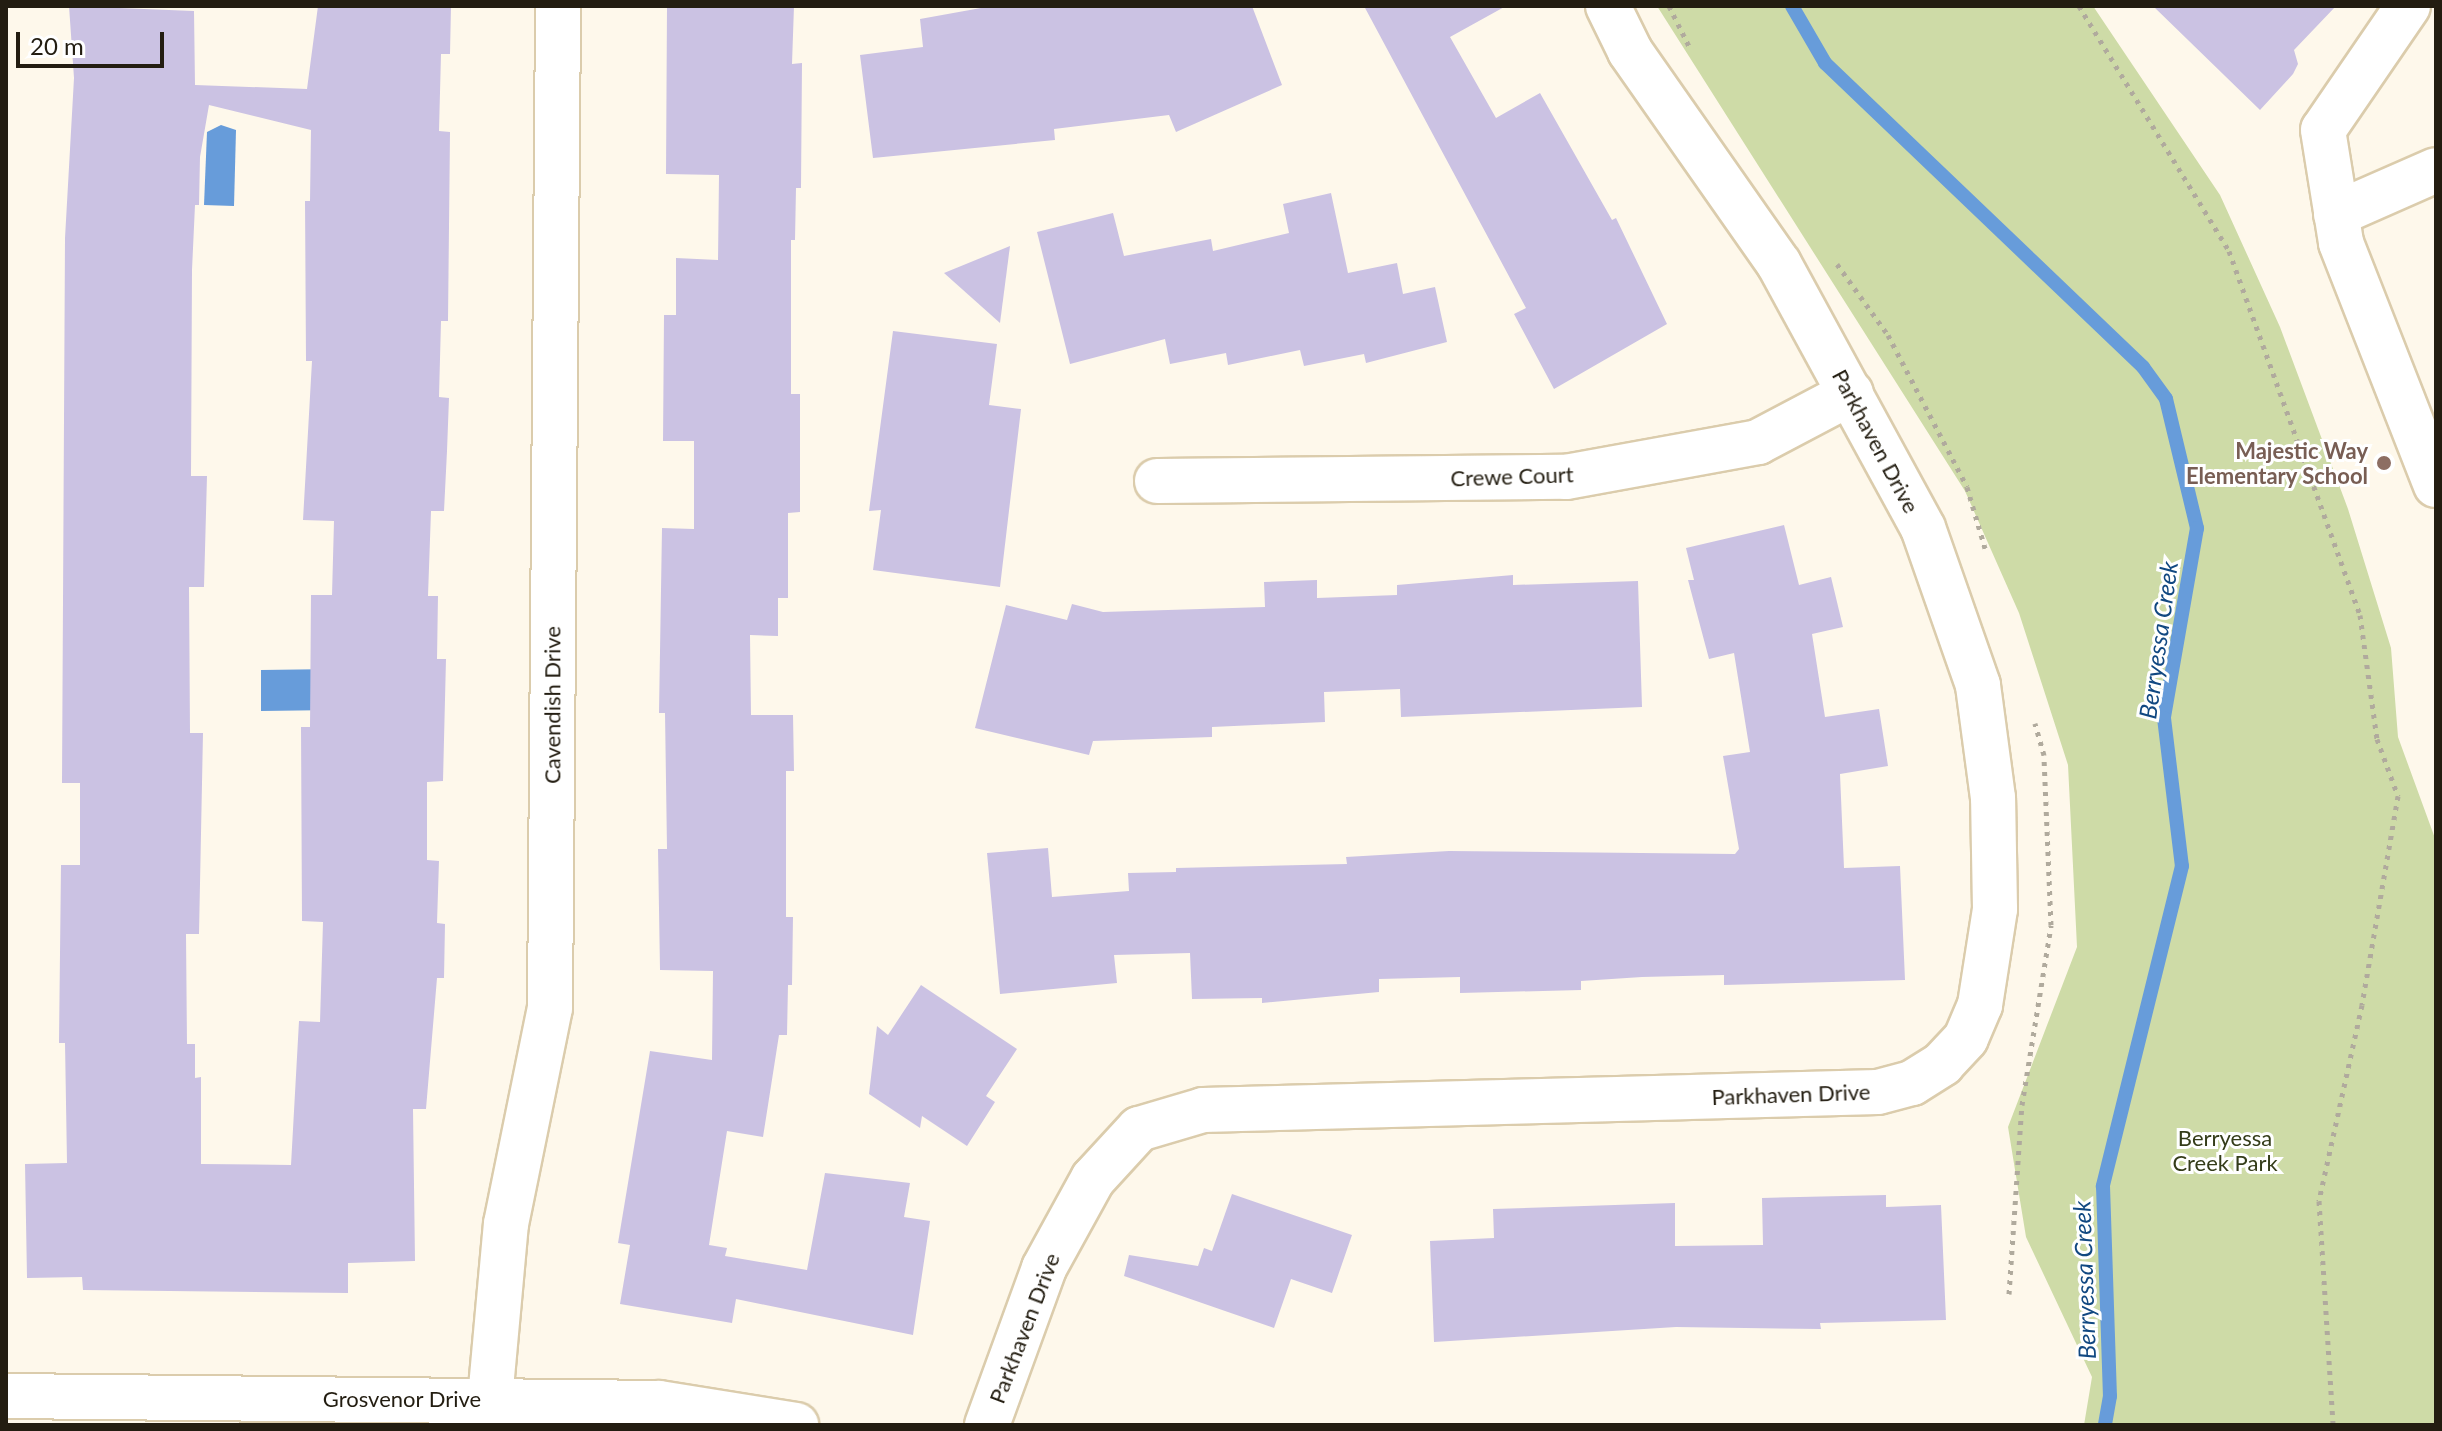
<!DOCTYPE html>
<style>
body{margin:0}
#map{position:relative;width:2442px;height:1431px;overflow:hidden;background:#fef8eb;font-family:Lato,sans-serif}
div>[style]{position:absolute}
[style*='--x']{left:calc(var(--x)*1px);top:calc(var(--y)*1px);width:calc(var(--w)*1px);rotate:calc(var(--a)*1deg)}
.green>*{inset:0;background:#cedba7}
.water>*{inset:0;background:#679cda}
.stream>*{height:14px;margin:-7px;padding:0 7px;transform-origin:7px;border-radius:7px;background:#679cda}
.building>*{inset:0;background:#cbc2e3}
.path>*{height:5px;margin-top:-2.5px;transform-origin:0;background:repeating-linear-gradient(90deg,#b0aa9d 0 4px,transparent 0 10px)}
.roads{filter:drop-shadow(2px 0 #dbccac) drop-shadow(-2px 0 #dbccac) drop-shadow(0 2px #dbccac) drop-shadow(0 -2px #dbccac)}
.minor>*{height:44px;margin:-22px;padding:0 22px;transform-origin:22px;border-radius:22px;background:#fff}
.dots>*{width:22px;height:22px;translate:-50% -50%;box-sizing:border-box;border:4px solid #fff;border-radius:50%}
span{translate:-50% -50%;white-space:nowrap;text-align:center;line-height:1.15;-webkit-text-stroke:6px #fff;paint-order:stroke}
.street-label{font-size:22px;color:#231d11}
.education-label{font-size:22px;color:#785e54;font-weight:700}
.right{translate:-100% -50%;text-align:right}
.park-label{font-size:22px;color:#343c19}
.water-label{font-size:24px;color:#114881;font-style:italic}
.frame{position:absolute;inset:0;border:8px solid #231d11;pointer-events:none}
.scale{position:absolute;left:16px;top:32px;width:148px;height:36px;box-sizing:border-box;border:4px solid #231d11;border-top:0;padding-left:10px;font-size:24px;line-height:28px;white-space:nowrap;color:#231d11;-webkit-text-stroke:6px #fff;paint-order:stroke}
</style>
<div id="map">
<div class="green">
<i style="clip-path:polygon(1657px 6px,2093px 6px,2220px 195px,2280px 327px,2348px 509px,2391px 648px,2398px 737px,2436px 841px,2436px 1425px,2084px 1425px,2092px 1377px,2026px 1237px,2008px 1127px,2077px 947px,2068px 765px,2019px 613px,1965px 491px)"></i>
</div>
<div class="water">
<i style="clip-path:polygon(221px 125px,236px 130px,234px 206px,204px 205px,207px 132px)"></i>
<i style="clip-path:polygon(336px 669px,336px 710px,261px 711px,261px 670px)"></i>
</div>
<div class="stream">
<i style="--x:1792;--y:6;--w:66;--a:59.9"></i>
<i style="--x:1825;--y:63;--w:440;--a:43.7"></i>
<i style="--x:2143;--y:367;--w:39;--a:54"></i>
<i style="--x:2166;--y:399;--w:133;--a:76.5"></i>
<i style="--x:2197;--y:528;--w:193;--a:99.9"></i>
<i style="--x:2164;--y:718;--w:149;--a:83.1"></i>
<i style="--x:2182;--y:866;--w:330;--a:103.9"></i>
<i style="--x:2103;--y:1186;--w:210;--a:88.1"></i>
<i style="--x:2110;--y:1396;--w:29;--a:100"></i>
</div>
<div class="building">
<i style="clip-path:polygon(evenodd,69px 6px,194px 11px,195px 85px,307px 89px,318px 6px,451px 6px,450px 54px,441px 54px,439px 131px,450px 132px,448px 321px,441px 321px,439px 397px,449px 398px,447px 451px,444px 511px,431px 511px,428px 596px,438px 596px,437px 659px,446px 659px,443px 781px,427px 782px,427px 860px,439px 861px,437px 923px,445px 924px,444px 978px,437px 978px,426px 1109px,413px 1109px,415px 1261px,348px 1263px,348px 1293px,83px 1290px,82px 1277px,27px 1278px,25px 1164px,67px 1163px,65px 1043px,59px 1043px,61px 865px,80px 865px,80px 783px,62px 783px,65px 238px,74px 78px,69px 6px,209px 105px,311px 130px,310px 201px,305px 201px,306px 361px,312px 361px,303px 520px,334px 521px,332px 595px,311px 595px,310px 727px,301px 727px,302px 921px,323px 922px,320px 1022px,299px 1021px,291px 1165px,201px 1164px,201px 1077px,195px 1078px,195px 1044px,187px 1044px,186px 934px,199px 934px,203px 733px,190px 733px,189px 587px,204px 587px,207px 476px,191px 476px,192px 270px,195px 205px,199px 205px,200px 157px,209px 105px)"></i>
<i style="clip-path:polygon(667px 6px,794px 6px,792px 64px,802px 63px,801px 188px,796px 188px,795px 240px,791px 240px,791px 394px,800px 394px,800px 512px,788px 513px,788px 598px,778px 598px,778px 636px,750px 635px,751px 715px,793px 715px,794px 771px,786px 771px,786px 917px,793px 917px,792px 985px,788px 985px,787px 1035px,779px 1035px,763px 1137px,727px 1131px,709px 1245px,727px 1248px,725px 1256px,807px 1270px,825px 1173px,910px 1183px,904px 1217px,930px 1221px,913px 1335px,736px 1299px,732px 1323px,620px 1304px,630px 1245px,618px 1243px,650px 1051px,712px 1060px,713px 971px,660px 970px,658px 849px,667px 849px,665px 713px,659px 713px,662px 528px,694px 529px,694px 441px,663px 441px,664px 315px,676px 315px,676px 258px,718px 260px,719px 175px,666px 174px)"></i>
<i style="clip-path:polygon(992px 6px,1252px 6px,1282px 85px,1176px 132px,1169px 115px,1054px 129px,1055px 140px,873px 158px,860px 55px,923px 47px,920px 19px)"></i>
<i style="clip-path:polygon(1364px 6px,1506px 6px,1450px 37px,1496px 118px,1540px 93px,1612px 220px,1616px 218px,1667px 324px,1554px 389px,1514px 314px,1526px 308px)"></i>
<i style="clip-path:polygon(2153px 6px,2336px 6px,2294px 50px,2298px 64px,2293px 74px,2260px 110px)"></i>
<i style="clip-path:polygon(1331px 193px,1348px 273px,1397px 263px,1403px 294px,1435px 287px,1447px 342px,1366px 363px,1364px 354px,1304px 366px,1300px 350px,1228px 365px,1226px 353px,1170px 364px,1165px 339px,1070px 364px,1037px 232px,1113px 213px,1124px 256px,1211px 239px,1213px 251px,1289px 233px,1283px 204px)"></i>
<i style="clip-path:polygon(1010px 246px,1000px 323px,944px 273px)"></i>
<i style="clip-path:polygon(893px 331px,997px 344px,989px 405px,1021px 409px,1000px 587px,873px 570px,881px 510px,869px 511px)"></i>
<i style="clip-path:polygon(1784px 525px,1799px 585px,1831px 577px,1843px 627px,1812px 634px,1825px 717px,1879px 709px,1888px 766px,1840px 774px,1844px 868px,1900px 866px,1905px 980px,1724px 985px,1724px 975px,1642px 977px,1581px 981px,1581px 990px,1460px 993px,1460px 977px,1379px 979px,1379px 992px,1262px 1003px,1262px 998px,1192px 999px,1190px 953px,1114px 955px,1117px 983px,1000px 994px,987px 853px,1048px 848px,1052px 897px,1129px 891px,1128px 873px,1176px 872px,1176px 868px,1347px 864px,1346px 857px,1449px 851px,1735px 854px,1739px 849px,1723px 756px,1750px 752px,1734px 653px,1709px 659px,1688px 580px,1694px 580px,1686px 548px)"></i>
<i style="clip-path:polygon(1513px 575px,1513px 585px,1638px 581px,1642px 707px,1401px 717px,1400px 689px,1324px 692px,1325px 722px,1212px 727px,1212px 737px,1093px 741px,1089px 755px,975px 728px,1006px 605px,1067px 620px,1072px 604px,1103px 612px,1265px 607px,1264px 582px,1317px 580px,1317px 598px,1397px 595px,1397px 585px)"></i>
<i style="clip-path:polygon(921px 985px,1017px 1049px,986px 1096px,995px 1102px,967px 1146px,922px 1116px,920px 1128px,869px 1094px,877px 1026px,888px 1035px)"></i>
<i style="clip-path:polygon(1232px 1194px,1352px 1235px,1332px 1293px,1291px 1279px,1274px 1328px,1124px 1276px,1129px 1255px,1198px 1266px,1204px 1248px,1212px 1251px)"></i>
<i style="clip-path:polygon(1886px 1195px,1886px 1207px,1941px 1205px,1946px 1320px,1820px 1323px,1821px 1329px,1676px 1327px,1434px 1342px,1430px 1241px,1494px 1238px,1493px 1209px,1675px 1203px,1675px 1246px,1763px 1245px,1762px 1198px)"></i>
</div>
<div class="path">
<i style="--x:1669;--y:6;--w:47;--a:63.4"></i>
<i style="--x:2079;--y:6;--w:287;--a:58.5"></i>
<i style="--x:2229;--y:251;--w:387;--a:70.2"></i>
<i style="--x:2360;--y:615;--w:125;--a:82.2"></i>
<i style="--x:2377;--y:739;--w:61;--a:69.8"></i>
<i style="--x:2398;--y:796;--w:212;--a:99.8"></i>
<i style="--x:2362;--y:1005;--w:201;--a:102.4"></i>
<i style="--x:2319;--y:1201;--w:224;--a:86.4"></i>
<i style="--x:1837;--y:264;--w:87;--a:54.3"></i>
<i style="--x:1888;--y:335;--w:171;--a:62.5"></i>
<i style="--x:1967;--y:487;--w:64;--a:73.6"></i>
<i style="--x:2009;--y:1294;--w:189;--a:-86.1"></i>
<i style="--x:2022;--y:1105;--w:182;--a:-80.8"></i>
<i style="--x:2051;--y:925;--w:170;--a:-92.4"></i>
<i style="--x:2044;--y:755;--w:33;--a:-106"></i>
</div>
<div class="roads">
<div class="minor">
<i style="--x:2408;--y:6;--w:150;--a:124.4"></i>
<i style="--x:2323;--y:130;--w:114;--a:80.9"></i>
<i style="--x:2341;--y:243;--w:260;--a:68.6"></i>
<i style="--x:2336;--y:214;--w:109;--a:-23.7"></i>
<i style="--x:1157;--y:481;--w:409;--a:-0.6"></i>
<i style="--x:1566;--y:477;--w:195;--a:-10.3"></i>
<i style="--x:1758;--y:442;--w:105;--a:-27.8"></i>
<i style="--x:6;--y:1396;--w:653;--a:0.61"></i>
<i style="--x:659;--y:1403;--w:139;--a:9.1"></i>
<i style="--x:490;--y:1399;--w:176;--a:-84.8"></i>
<i style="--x:506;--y:1224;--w:220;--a:-78.5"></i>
<i style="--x:550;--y:1008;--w:1002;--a:-89.54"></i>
<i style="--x:987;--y:1425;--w:167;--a:-70"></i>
<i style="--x:1044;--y:1268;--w:102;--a:-61.2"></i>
<i style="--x:1093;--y:1179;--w:68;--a:-47.4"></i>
<i style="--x:1139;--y:1129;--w:67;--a:-16.5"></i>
<i style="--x:1203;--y:1110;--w:675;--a:-1.53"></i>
<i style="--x:1878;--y:1092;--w:35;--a:-15"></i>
<i style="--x:1912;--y:1083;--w:36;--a:-32"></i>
<i style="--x:1942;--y:1064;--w:35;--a:-47"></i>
<i style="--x:1966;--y:1038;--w:36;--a:-67"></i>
<i style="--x:1980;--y:1005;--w:97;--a:-81.1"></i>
<i style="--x:1995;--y:909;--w:111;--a:-91"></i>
<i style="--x:1993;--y:798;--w:114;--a:-97.6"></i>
<i style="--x:1978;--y:685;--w:166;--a:-109.3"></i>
<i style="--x:1923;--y:528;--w:301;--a:-118.6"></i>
<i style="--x:1779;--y:264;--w:260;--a:-125"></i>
<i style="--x:1630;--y:51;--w:50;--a:-116.1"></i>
</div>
</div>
<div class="dots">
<i style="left:2384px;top:463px;background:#8d6e63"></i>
</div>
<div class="street-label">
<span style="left:1876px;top:441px;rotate:62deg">Parkhaven Drive</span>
<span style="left:1512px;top:476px;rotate:-2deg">Crewe Court</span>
<span style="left:552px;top:705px;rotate:-90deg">Cavendish Drive</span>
<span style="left:1791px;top:1094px;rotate:-2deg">Parkhaven Drive</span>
<span style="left:1024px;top:1328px;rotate:-69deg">Parkhaven Drive</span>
<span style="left:402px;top:1399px">Grosvenor Drive</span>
</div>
<div class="education-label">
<span class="right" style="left:2368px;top:463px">Majestic Way<br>Elementary School</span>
</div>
<div class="park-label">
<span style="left:2225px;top:1150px">Berryessa<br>Creek Park</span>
</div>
<div class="water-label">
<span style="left:2158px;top:640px;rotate:-82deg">Berryessa Creek</span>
<span style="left:2084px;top:1280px;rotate:-92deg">Berryessa Creek</span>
</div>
<div class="frame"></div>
<div class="scale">20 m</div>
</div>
